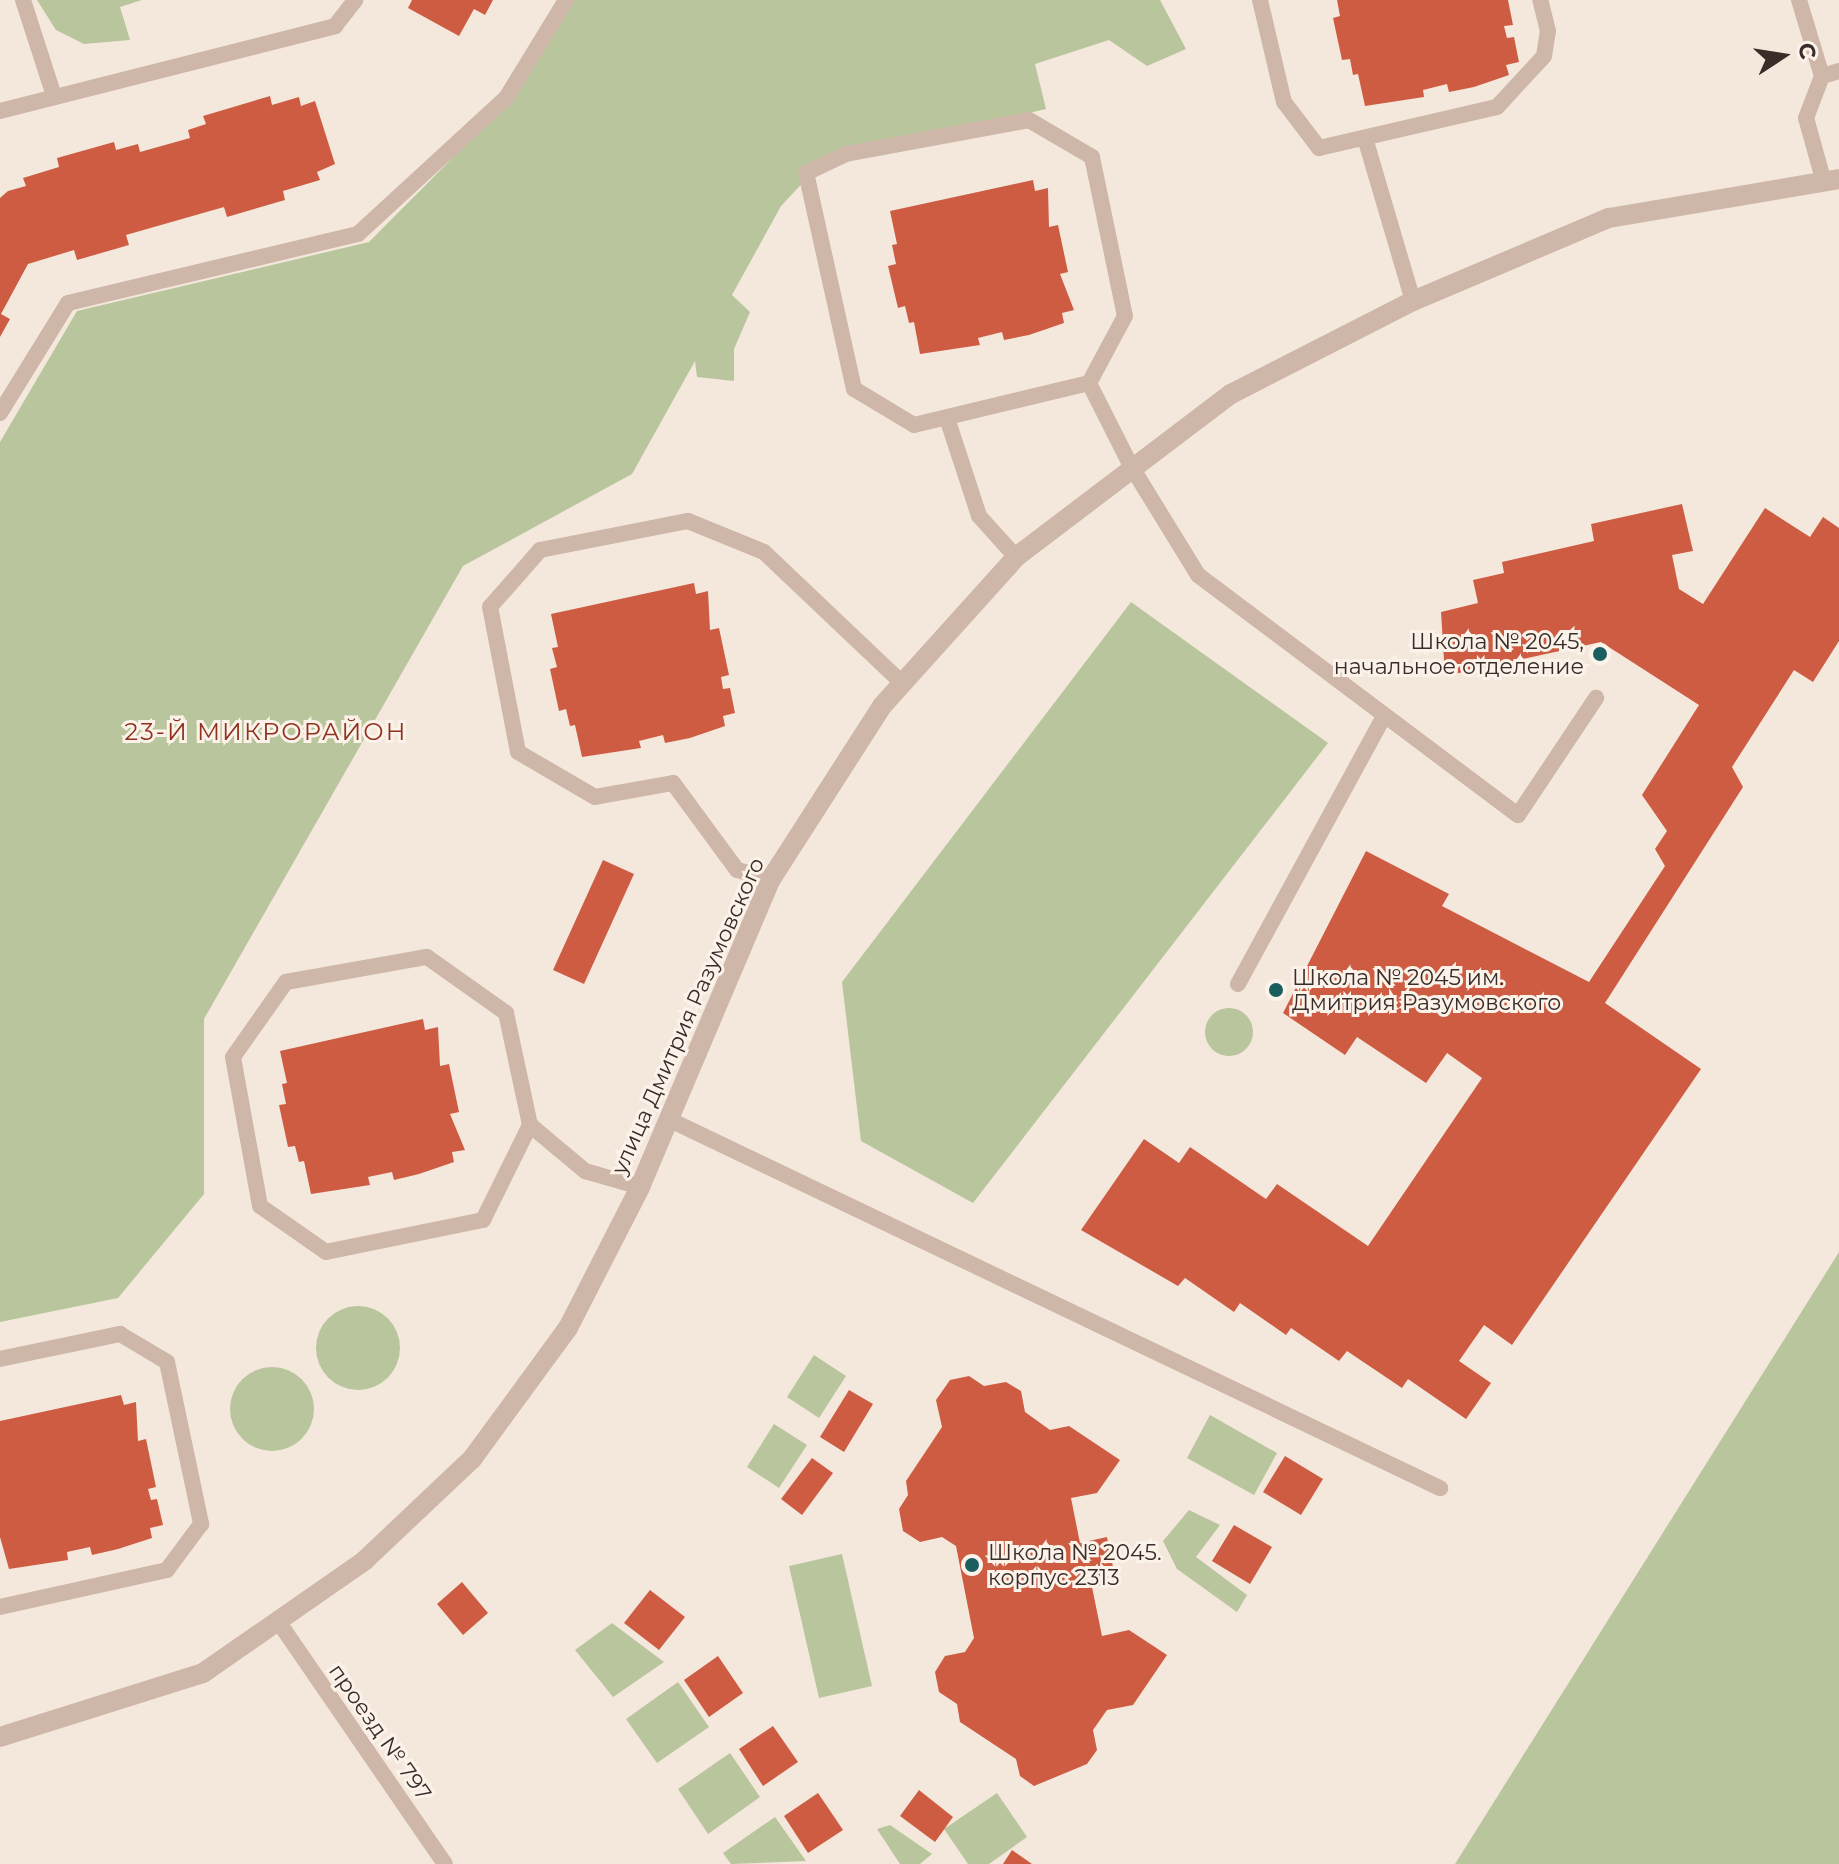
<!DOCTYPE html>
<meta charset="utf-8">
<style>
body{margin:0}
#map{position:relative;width:1839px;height:1864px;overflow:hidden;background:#f4e8dd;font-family:Montserrat,sans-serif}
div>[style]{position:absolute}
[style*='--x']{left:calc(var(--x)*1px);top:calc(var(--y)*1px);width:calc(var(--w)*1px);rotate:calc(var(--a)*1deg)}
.green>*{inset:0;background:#b9c59c}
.round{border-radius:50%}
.building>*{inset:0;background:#ce5c42}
.service>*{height:16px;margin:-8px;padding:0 8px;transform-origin:8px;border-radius:8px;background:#ceb7a8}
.minor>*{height:20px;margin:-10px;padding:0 10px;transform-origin:10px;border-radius:10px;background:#ceb7a8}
.dots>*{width:22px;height:22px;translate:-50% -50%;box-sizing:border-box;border:4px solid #fbf3ea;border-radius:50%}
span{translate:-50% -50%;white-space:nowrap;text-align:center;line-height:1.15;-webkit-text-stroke:6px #fbf3ea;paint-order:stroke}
.poi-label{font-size:22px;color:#3a2d29}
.right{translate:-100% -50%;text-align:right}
.left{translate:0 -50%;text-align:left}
.street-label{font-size:22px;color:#3a2d29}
.neighbourhood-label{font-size:24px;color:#8f311c;letter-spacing:2px}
.north{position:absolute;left:1743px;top:16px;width:80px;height:80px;-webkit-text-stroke:6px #fbf3ea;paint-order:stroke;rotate:78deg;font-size:22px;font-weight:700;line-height:32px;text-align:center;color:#3a2d29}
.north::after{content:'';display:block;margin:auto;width:28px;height:36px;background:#3a2d29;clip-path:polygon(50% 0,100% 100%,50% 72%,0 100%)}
</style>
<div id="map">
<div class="green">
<i style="clip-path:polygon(37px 0,142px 0,120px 7px,130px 40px,84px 44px,56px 30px)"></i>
<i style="clip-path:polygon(574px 0,1160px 0,1186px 49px,1147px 66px,1109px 40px,1035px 64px,1046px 109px,825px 159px,781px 206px,732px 295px,750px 312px,734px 349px,734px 381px,697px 377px,695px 361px,632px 474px,463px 566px,204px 1019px,204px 1194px,118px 1298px,0 1322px,0 442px,77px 311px,369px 242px,511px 99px)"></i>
<i style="clip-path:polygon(1131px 602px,1328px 743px,973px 1203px,861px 1141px,842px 982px)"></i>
<i class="round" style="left:1205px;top:1008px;width:48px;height:48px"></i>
<i style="clip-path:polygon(1839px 1252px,1839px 1864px,1455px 1864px)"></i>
<i class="round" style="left:316px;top:1306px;width:84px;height:84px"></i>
<i style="clip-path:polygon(814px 1355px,846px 1376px,819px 1418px,787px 1397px)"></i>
<i class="round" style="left:230px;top:1367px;width:84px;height:84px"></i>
<i style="clip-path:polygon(1210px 1415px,1277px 1453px,1254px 1495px,1187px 1458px)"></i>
<i style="clip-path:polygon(774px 1424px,807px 1445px,779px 1488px,747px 1467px)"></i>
<i style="clip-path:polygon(1189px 1510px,1220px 1525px,1196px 1557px,1247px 1595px,1237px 1612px,1177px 1569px,1163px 1541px)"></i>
<i style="clip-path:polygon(842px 1554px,872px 1686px,819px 1698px,789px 1566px)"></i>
<i style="clip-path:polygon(612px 1623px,664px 1662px,613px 1697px,575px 1650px)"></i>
<i style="clip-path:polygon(678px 1682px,709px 1727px,657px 1763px,626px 1719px)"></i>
<i style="clip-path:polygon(730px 1753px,760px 1797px,708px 1834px,678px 1789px)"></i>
<i style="clip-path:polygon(997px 1793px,1027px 1837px,989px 1864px,968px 1864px,944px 1829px)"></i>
<i style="clip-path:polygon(775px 1817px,806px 1861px,731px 1864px,723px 1853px)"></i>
<i style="clip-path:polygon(890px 1825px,932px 1854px,920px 1864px,900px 1864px,877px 1829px)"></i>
</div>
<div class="building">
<i style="clip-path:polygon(412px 0,493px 0,485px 15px,474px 9px,459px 36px,408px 8px)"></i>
<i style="clip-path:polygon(1337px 0,1508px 0,1513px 25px,1504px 26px,1507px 38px,1514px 37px,1519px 62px,1506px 65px,1509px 75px,1474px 87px,1449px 92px,1447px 84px,1423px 90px,1424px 97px,1365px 106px,1358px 74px,1353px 75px,1350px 59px,1342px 60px,1333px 18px,1340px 16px)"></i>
<i style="clip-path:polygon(270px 96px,272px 105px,299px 97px,301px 106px,315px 101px,335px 164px,317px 172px,320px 180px,283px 191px,285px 200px,227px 217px,224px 207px,126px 235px,129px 245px,77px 260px,74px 250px,28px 264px,1px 314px,10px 319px,0 337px,0 198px,8px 191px,26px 186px,23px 178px,59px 167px,57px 158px,114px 142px,116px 150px,138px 144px,140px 152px,190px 138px,188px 130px,206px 124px,203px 116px)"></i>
<i style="clip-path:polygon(1033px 180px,1035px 191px,1048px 188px,1049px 227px,1058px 225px,1068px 272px,1060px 274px,1074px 310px,1062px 313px,1064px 323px,1029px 335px,1004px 340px,1002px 332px,978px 338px,980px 345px,920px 354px,914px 322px,909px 323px,905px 306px,898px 308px,888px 266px,896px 264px,892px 245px,897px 244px,890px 211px)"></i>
<i style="clip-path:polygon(1682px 504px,1693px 551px,1672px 555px,1679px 589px,1703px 604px,1765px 508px,1810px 537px,1823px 517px,1839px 528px,1839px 641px,1813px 682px,1794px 670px,1732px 767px,1743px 787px,1605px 1003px,1701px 1069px,1512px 1345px,1484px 1325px,1459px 1361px,1491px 1383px,1466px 1419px,1408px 1379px,1402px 1388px,1347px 1351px,1339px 1361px,1291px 1328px,1286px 1335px,1240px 1303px,1234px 1312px,1185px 1278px,1178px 1286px,1081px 1230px,1144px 1139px,1179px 1163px,1190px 1147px,1266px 1199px,1277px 1184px,1368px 1246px,1482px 1078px,1447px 1053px,1426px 1083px,1357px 1037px,1345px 1055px,1283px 1013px,1366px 851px,1449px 894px,1442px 906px,1589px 982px,1665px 866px,1655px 849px,1667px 831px,1642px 795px,1699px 705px,1601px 642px,1445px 676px,1441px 612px,1478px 603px,1473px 580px,1504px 573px,1502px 562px,1594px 541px,1591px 524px)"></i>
<i style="clip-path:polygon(694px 583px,696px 594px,708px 591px,710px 630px,719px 628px,729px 675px,721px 677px,723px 689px,730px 688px,735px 713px,723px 716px,725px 726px,690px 738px,665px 743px,663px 735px,639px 741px,641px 748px,582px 757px,575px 725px,570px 726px,566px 709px,559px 711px,550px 669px,557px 667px,552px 648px,558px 647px,551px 614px)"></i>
<i style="clip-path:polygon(603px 860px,634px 874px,584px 984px,553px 970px)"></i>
<i style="clip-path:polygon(423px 1019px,425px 1030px,438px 1027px,440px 1066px,449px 1064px,459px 1112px,450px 1114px,465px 1150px,452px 1152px,454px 1162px,419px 1174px,394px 1180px,392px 1172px,368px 1177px,370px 1185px,311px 1194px,304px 1161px,299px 1162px,295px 1146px,288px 1147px,279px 1105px,286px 1104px,282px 1084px,287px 1083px,280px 1051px)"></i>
<i style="clip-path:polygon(969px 1376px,984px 1386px,1006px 1382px,1021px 1391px,1025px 1412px,1050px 1430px,1069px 1426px,1120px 1460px,1097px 1493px,1071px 1498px,1080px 1543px,1107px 1537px,1116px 1582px,1092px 1587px,1102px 1636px,1129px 1630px,1167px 1655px,1133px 1705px,1107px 1710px,1093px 1730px,1097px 1750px,1087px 1764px,1034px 1786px,1020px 1776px,1016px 1759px,960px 1722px,957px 1704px,939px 1692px,935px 1672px,945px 1656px,965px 1652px,974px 1638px,956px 1546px,942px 1537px,920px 1542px,903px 1531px,899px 1509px,908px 1495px,906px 1481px,942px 1427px,936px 1400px,950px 1380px)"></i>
<i style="clip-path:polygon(849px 1390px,873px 1404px,844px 1452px,820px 1437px)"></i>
<i style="clip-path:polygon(121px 1395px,124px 1405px,136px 1402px,138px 1441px,146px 1439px,156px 1487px,148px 1489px,151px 1500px,157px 1499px,163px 1525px,150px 1528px,152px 1538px,118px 1549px,92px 1555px,90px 1547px,67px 1552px,68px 1560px,9px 1569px,0 1537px,0 1421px)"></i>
<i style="clip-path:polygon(1285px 1456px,1323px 1479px,1301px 1515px,1263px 1492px)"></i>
<i style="clip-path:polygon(812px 1458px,833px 1473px,802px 1515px,781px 1499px)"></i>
<i style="clip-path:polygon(1234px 1525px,1272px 1547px,1250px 1584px,1212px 1561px)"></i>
<i style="clip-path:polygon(462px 1582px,488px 1613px,463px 1635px,437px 1604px)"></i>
<i style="clip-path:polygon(650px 1590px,685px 1617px,659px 1650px,624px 1623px)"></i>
<i style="clip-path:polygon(718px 1656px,743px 1693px,709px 1717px,684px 1680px)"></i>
<i style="clip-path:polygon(773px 1726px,798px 1762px,763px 1786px,739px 1749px)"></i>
<i style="clip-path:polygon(919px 1790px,953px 1817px,935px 1842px,900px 1816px)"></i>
<i style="clip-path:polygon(818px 1793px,843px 1830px,808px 1853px,784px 1816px)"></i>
<i style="clip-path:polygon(1012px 1850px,1032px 1864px,1003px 1864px)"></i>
</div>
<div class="service">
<i style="--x:23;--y:0;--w:101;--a:72.1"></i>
<i style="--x:1260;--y:0;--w:105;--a:76.8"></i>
<i style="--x:1284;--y:102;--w:58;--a:52.7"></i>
<i style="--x:1319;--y:148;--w:183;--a:-13"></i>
<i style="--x:1497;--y:107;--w:69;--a:-47.3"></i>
<i style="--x:1544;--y:56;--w:25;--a:-81"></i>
<i style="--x:1548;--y:31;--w:32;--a:-104"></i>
<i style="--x:1799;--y:0;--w:79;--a:73.2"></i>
<i style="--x:1822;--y:76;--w:18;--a:-16"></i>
<i style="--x:1822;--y:76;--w:45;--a:110.9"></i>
<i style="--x:1806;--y:118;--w:63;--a:74.4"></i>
<i style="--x:0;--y:111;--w:346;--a:-14.2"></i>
<i style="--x:335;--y:26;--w:33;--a:-52"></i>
<i style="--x:1029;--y:120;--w:73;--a:30.4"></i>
<i style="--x:1092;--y:157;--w:162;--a:78.3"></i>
<i style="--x:1125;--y:316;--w:76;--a:118.2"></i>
<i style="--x:1089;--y:383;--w:180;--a:166.5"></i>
<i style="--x:914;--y:425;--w:70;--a:-149"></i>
<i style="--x:854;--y:389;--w:221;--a:-102.5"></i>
<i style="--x:806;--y:173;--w:44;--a:-25.4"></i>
<i style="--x:846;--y:154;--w:186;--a:-10.5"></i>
<i style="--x:1365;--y:138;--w:170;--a:73.6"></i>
<i style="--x:1089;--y:383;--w:93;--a:63.2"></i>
<i style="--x:1131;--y:466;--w:128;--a:58.4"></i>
<i style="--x:1198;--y:575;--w:400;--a:36.9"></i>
<i style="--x:1518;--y:815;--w:141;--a:-56.3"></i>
<i style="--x:0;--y:413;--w:129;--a:-58.3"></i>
<i style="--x:68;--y:303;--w:298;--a:-13.4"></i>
<i style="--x:358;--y:234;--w:201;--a:-42.6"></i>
<i style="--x:506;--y:98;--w:115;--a:-58.5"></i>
<i style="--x:947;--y:418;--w:103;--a:71.9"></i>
<i style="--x:979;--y:516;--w:55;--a:47.9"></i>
<i style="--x:771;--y:879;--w:35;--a:-165"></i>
<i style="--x:737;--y:870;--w:108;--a:-126.3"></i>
<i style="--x:673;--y:783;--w:79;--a:169.8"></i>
<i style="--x:595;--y:797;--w:89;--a:-149.7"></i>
<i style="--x:518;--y:752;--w:148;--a:-100.9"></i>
<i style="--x:490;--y:607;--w:76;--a:-48.7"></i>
<i style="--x:540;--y:550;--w:151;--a:-11.1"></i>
<i style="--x:688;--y:521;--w:82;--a:22.2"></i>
<i style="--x:764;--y:552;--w:187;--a:43.5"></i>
<i style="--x:1238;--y:984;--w:305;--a:-61.4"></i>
<i style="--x:668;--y:1119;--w:856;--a:25.55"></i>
<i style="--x:530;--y:1125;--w:106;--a:116.3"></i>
<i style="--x:483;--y:1220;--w:160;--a:168.5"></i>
<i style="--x:326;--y:1252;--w:80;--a:-145.1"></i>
<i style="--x:260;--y:1206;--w:151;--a:-100.3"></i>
<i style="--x:233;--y:1057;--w:92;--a:-54.8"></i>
<i style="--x:286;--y:982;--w:143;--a:-10.1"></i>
<i style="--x:427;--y:957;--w:97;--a:35.3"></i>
<i style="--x:506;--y:1013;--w:115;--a:77.9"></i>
<i style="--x:530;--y:1125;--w:72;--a:39.9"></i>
<i style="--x:585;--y:1171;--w:57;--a:16.2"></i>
<i style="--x:0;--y:1359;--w:123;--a:-11.8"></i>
<i style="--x:120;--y:1334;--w:55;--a:30.8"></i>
<i style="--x:167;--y:1362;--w:166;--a:78.1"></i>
<i style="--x:201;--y:1524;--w:57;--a:126.5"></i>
<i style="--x:167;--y:1570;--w:171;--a:167.5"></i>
<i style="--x:280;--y:1624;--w:291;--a:55.5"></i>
</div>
<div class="minor">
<i style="--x:0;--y:1737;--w:213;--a:-17.5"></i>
<i style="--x:203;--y:1673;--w:196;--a:-34.8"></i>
<i style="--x:364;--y:1561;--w:149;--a:-43.4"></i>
<i style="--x:472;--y:1459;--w:162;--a:-53.8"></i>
<i style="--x:568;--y:1328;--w:158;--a:-62.9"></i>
<i style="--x:640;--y:1187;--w:335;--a:-67"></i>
<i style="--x:771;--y:879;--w:206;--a:-57.3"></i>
<i style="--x:882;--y:706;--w:200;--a:-48"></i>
<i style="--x:1016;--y:557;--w:270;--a:-37.2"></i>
<i style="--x:1231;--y:394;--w:204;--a:-27.1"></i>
<i style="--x:1413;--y:301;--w:213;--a:-23"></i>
<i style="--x:1609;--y:218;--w:233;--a:-9.6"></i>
</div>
<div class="dots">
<i style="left:1600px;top:654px;background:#1b5e5f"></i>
<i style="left:1276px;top:990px;background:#1b5e5f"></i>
<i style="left:972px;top:1565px;background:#1b5e5f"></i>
</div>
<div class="poi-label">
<span class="right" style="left:1584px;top:654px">Школа № 2045,<br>начальное отделение</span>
<span class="left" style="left:1292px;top:990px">Школа № 2045 им.<br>Дмитрия Разумовского</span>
<span class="left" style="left:988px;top:1565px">Школа № 2045.<br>корпус 2313</span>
</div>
<div class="street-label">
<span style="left:688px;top:1016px;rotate:-66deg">улица Дмитрия Разумовского</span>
<span style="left:380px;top:1732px;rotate:55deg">проезд № 797</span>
</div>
<div class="neighbourhood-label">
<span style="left:266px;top:732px">23-Й МИКРОРАЙОН</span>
</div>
<div class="north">С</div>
</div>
